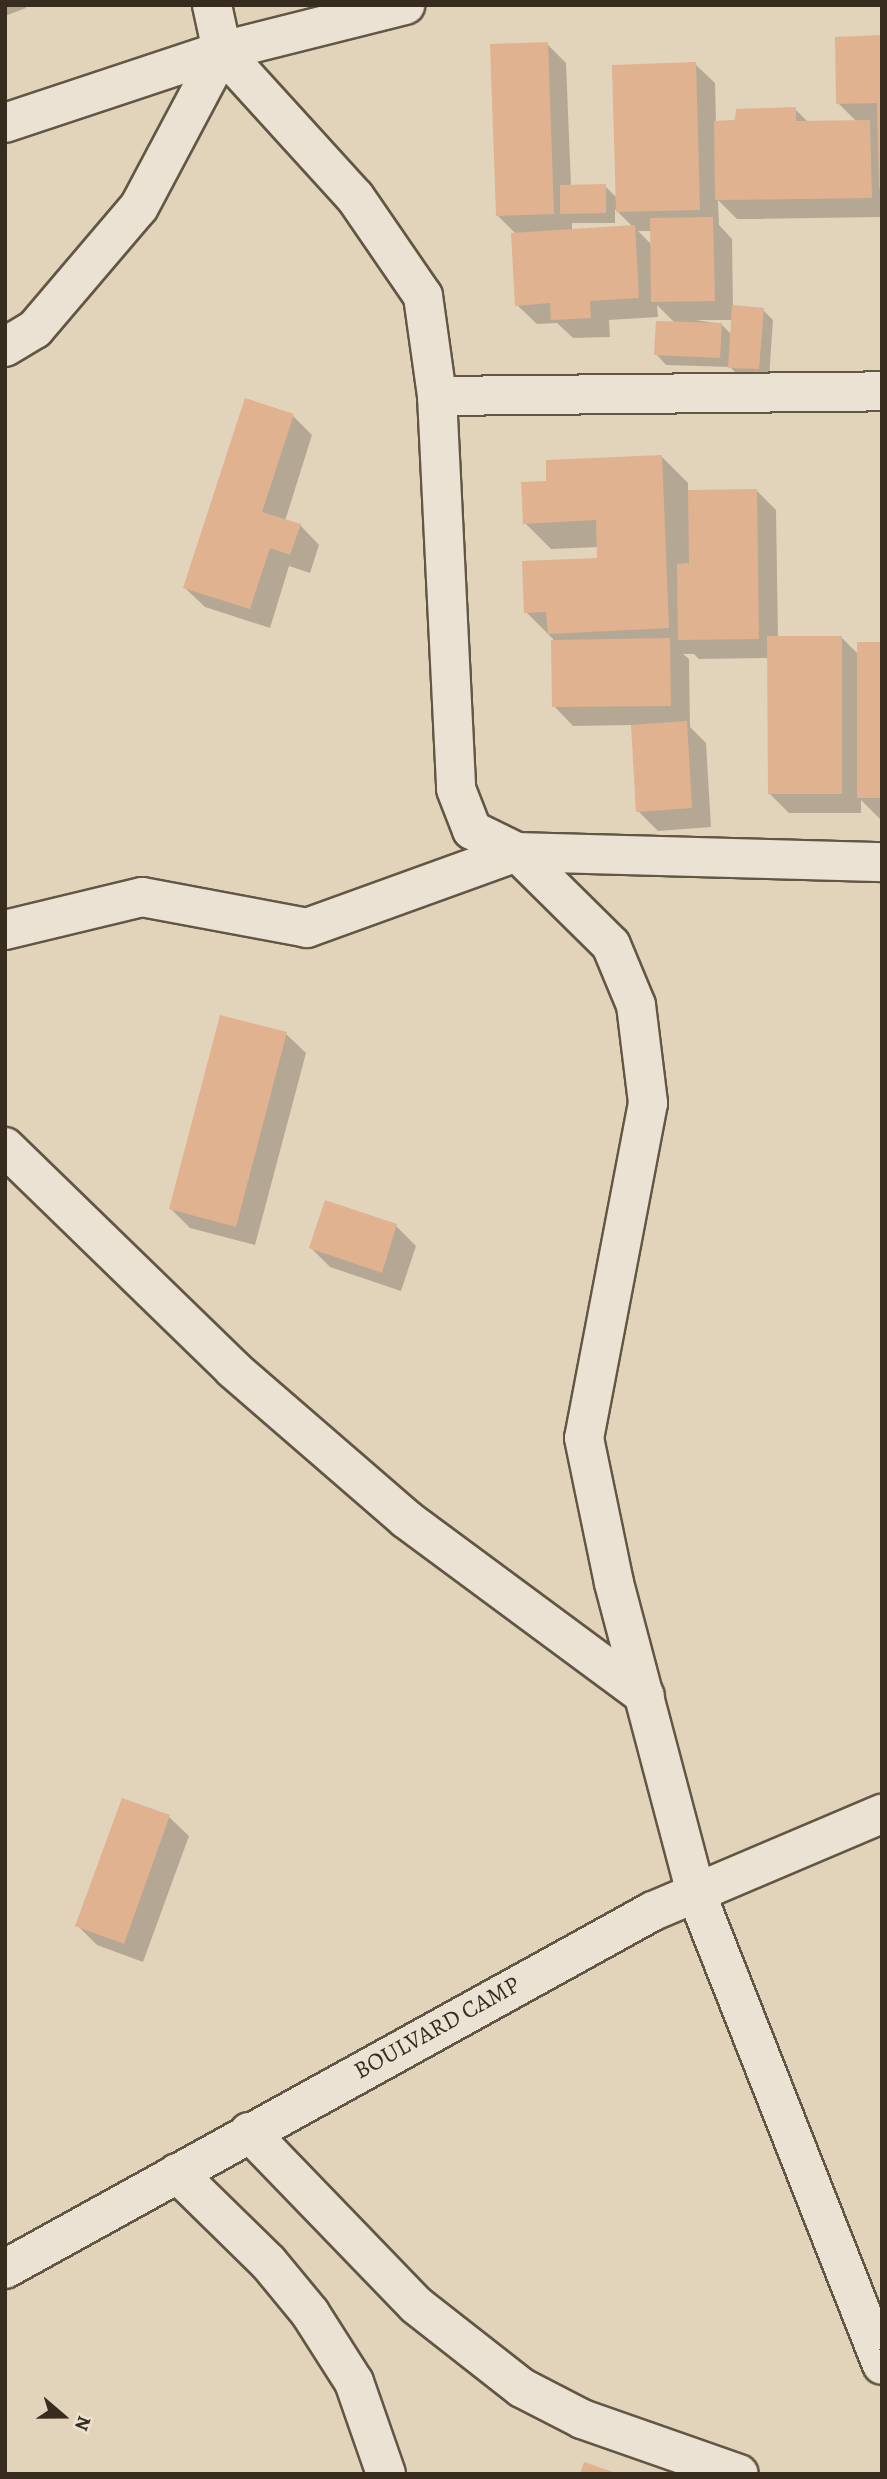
<!DOCTYPE html>
<style>
body{margin:0}
#map{position:relative;width:887px;height:2479px;overflow:hidden;background:#e2d3bb;font-family:Alegreya,serif}
div>[style]{position:absolute}
[style*='--x']{left:calc(var(--x)*1px);top:calc(var(--y)*1px);width:calc(var(--w)*1px);rotate:calc(var(--a)*1deg)}
.shadow>*{inset:0;background:#0003}
.building>*{inset:0;background:#e0b28f}
.roads{filter:drop-shadow(2px 0 #625644) drop-shadow(-2px 0 #625644) drop-shadow(0 2px #625644) drop-shadow(0 -2px #625644)}
.street>*{height:38px;margin:-19px;padding:0 19px;transform-origin:19px;border-radius:19px;background:#ece2d3}
span{translate:-50% -50%;white-space:nowrap;text-align:center;line-height:1.15;-webkit-text-stroke:7px #ece2d3;paint-order:stroke}
.street-label{font-size:24px;color:#372c1d}
.frame{position:absolute;inset:0;border:7px solid #372c1d;pointer-events:none}
.north{position:absolute;left:28px;top:2381px;width:70px;height:70px;-webkit-text-stroke:5px #ece2d3;paint-order:stroke;rotate:110deg;font-size:19px;font-weight:700;line-height:28px;text-align:center;color:#372c1d}
.north::after{content:'';display:block;margin:auto;width:24px;height:32px;background:#372c1d;clip-path:polygon(50% 0,100% 100%,50% 72%,0 100%)}
</style>
<div id="map">
<div class="shadow">
<i style="clip-path:polygon(5px 5px,25px 5px,26px 8px,5px 16px)"></i>
<i style="clip-path:polygon(evenodd,882px 37px,882px 217px,737px 219px,718px 200px,719px 225px,732px 239px,733px 307px,763px 310px,773px 320px,769px 379px,740px 377px,730px 367px,666px 365px,656px 354px,675px 323px,657px 305px,658px 317px,609px 320px,610px 337px,573px 338px,557px 323px,537px 324px,517px 305px,516px 234px,498px 216px,547px 44px,566px 63px,571px 186px,605px 186px,618px 199px,695px 64px,715px 83px,716px 123px,795px 109px,808px 122px,856px 121px,838px 103px,882px 37px,615px 209px,633px 227px,572px 231px,572px 223px,615px 223px,615px 209px,882px 37px,638px 231px,652px 231px,652px 245px,638px 231px,882px 37px,696px 320px,733px 320px,732px 335px,721px 324px,696px 320px)"></i>
<i style="clip-path:polygon(293px 416px,312px 435px,285px 521px,300px 525px,319px 545px,310px 573px,289px 566px,270px 628px,205px 607px,185px 588px)"></i>
<i style="clip-path:polygon(662px 457px,688px 483px,688px 492px,756px 490px,776px 510px,778px 638px,841px 637px,858px 654px,882px 644px,882px 821px,861px 800px,861px 813px,789px 813px,769px 793px,769px 658px,699px 659px,694px 654px,683px 654px,689px 659px,690px 727px,706px 743px,711px 827px,658px 831px,638px 811px,633px 725px,573px 726px,554px 706px,553px 639px,526px 612px,599px 559px,599px 547px,551px 549px,525px 523px,548px 483px)"></i>
<i style="clip-path:polygon(286px 1034px,306px 1053px,255px 1245px,190px 1228px,171px 1209px)"></i>
<i style="clip-path:polygon(327px 1202px,396px 1226px,416px 1246px,401px 1291px,330px 1267px,311px 1248px)"></i>
<i style="clip-path:polygon(123px 1800px,169px 1817px,189px 1836px,143px 1962px,97px 1945px,77px 1925px)"></i>
</div>
<div class="building">
<i style="clip-path:polygon(882px 35px,882px 189px,879px 189px,877px 103px,836px 104px,835px 37px)"></i>
<i style="clip-path:polygon(548px 42px,554px 214px,496px 216px,490px 44px)"></i>
<i style="clip-path:polygon(696px 62px,700px 210px,616px 212px,612px 65px)"></i>
<i style="clip-path:polygon(796px 107px,796px 121px,870px 120px,872px 198px,715px 200px,714px 121px,735px 120px,736px 109px)"></i>
<i style="clip-path:polygon(606px 184px,606px 213px,560px 214px,560px 185px)"></i>
<i style="clip-path:polygon(713px 217px,715px 301px,651px 302px,650px 218px)"></i>
<i style="clip-path:polygon(635px 225px,639px 298px,590px 301px,591px 318px,551px 320px,550px 303px,515px 306px,511px 233px)"></i>
<i style="clip-path:polygon(732px 305px,764px 308px,759px 369px,728px 368px)"></i>
<i style="clip-path:polygon(656px 321px,722px 323px,720px 358px,654px 355px)"></i>
<i style="clip-path:polygon(245px 398px,294px 414px,262px 512px,301px 524px,290px 555px,270px 548px,250px 609px,183px 588px)"></i>
<i style="clip-path:polygon(662px 455px,669px 628px,548px 634px,546px 612px,524px 613px,522px 561px,597px 558px,596px 520px,523px 524px,521px 482px,546px 481px,546px 460px)"></i>
<i style="clip-path:polygon(757px 489px,759px 639px,678px 640px,677px 564px,689px 563px,688px 490px)"></i>
<i style="clip-path:polygon(767px 636px,842px 636px,842px 794px,768px 794px)"></i>
<i style="clip-path:polygon(670px 638px,671px 706px,552px 707px,551px 640px)"></i>
<i style="clip-path:polygon(857px 642px,882px 642px,882px 798px,857px 798px)"></i>
<i style="clip-path:polygon(687px 721px,692px 808px,636px 812px,631px 725px)"></i>
<i style="clip-path:polygon(220px 1015px,287px 1032px,236px 1227px,169px 1209px)"></i>
<i style="clip-path:polygon(325px 1200px,397px 1224px,382px 1273px,309px 1248px)"></i>
<i style="clip-path:polygon(122px 1798px,170px 1815px,124px 1944px,75px 1926px)"></i>
<i style="clip-path:polygon(584px 2462px,616px 2473px,616px 2474px,580px 2474px)"></i>
</div>
<div class="roads">
<div class="street">
<i style="--x:212;--y:5;--w:47;--a:77.7"></i>
<i style="--x:222;--y:51;--w:197;--a:47.7"></i>
<i style="--x:355;--y:197;--w:120;--a:55.5"></i>
<i style="--x:423;--y:296;--w:101;--a:82"></i>
<i style="--x:437;--y:396;--w:393;--a:87.2"></i>
<i style="--x:456;--y:789;--w:44;--a:68.7"></i>
<i style="--x:472;--y:830;--w:50;--a:26.1"></i>
<i style="--x:517;--y:852;--w:132;--a:44.7"></i>
<i style="--x:611;--y:945;--w:65;--a:67.4"></i>
<i style="--x:636;--y:1005;--w:99;--a:83"></i>
<i style="--x:648;--y:1103;--w:341;--a:100.8"></i>
<i style="--x:584;--y:1438;--w:148;--a:78.3"></i>
<i style="--x:614;--y:1583;--w:321;--a:75.2"></i>
<i style="--x:696;--y:1893;--w:507;--a:68.49"></i>
<i style="--x:5;--y:123;--w:229;--a:-18.4"></i>
<i style="--x:222;--y:51;--w:189;--a:-14.1"></i>
<i style="--x:5;--y:347;--w:35;--a:-31"></i>
<i style="--x:35;--y:329;--w:160;--a:-49.6"></i>
<i style="--x:139;--y:207;--w:177;--a:-62"></i>
<i style="--x:437;--y:396;--w:445;--a:-0.6"></i>
<i style="--x:5;--y:930;--w:141;--a:-13.5"></i>
<i style="--x:142;--y:897;--w:168;--a:10.6"></i>
<i style="--x:307;--y:928;--w:223;--a:-19.9"></i>
<i style="--x:517;--y:852;--w:365;--a:1.6"></i>
<i style="--x:5;--y:1147;--w:318;--a:44.2"></i>
<i style="--x:233;--y:1369;--w:229;--a:40.9"></i>
<i style="--x:406;--y:1519;--w:297;--a:36.5"></i>
<i style="--x:249;--y:2132;--w:240;--a:46"></i>
<i style="--x:416;--y:2305;--w:135;--a:38.1"></i>
<i style="--x:522;--y:2388;--w:68;--a:27.3"></i>
<i style="--x:582;--y:2419;--w:166;--a:19.3"></i>
<i style="--x:177;--y:2173;--w:127;--a:44.4"></i>
<i style="--x:268;--y:2262;--w:66;--a:50.5"></i>
<i style="--x:310;--y:2313;--w:82;--a:57.5"></i>
<i style="--x:354;--y:2382;--w:97;--a:70.8"></i>
<i style="--x:5;--y:2269;--w:740;--a:-28.92"></i>
<i style="--x:653;--y:1911;--w:249;--a:-23"></i>
</div>
</div>
<div class="street-label">
<span style="left:437px;top:2028px;rotate:-29deg">BOULVARD CAMP</span>
</div>
<div class="frame"></div>
<div class="north">N</div>
</div>
